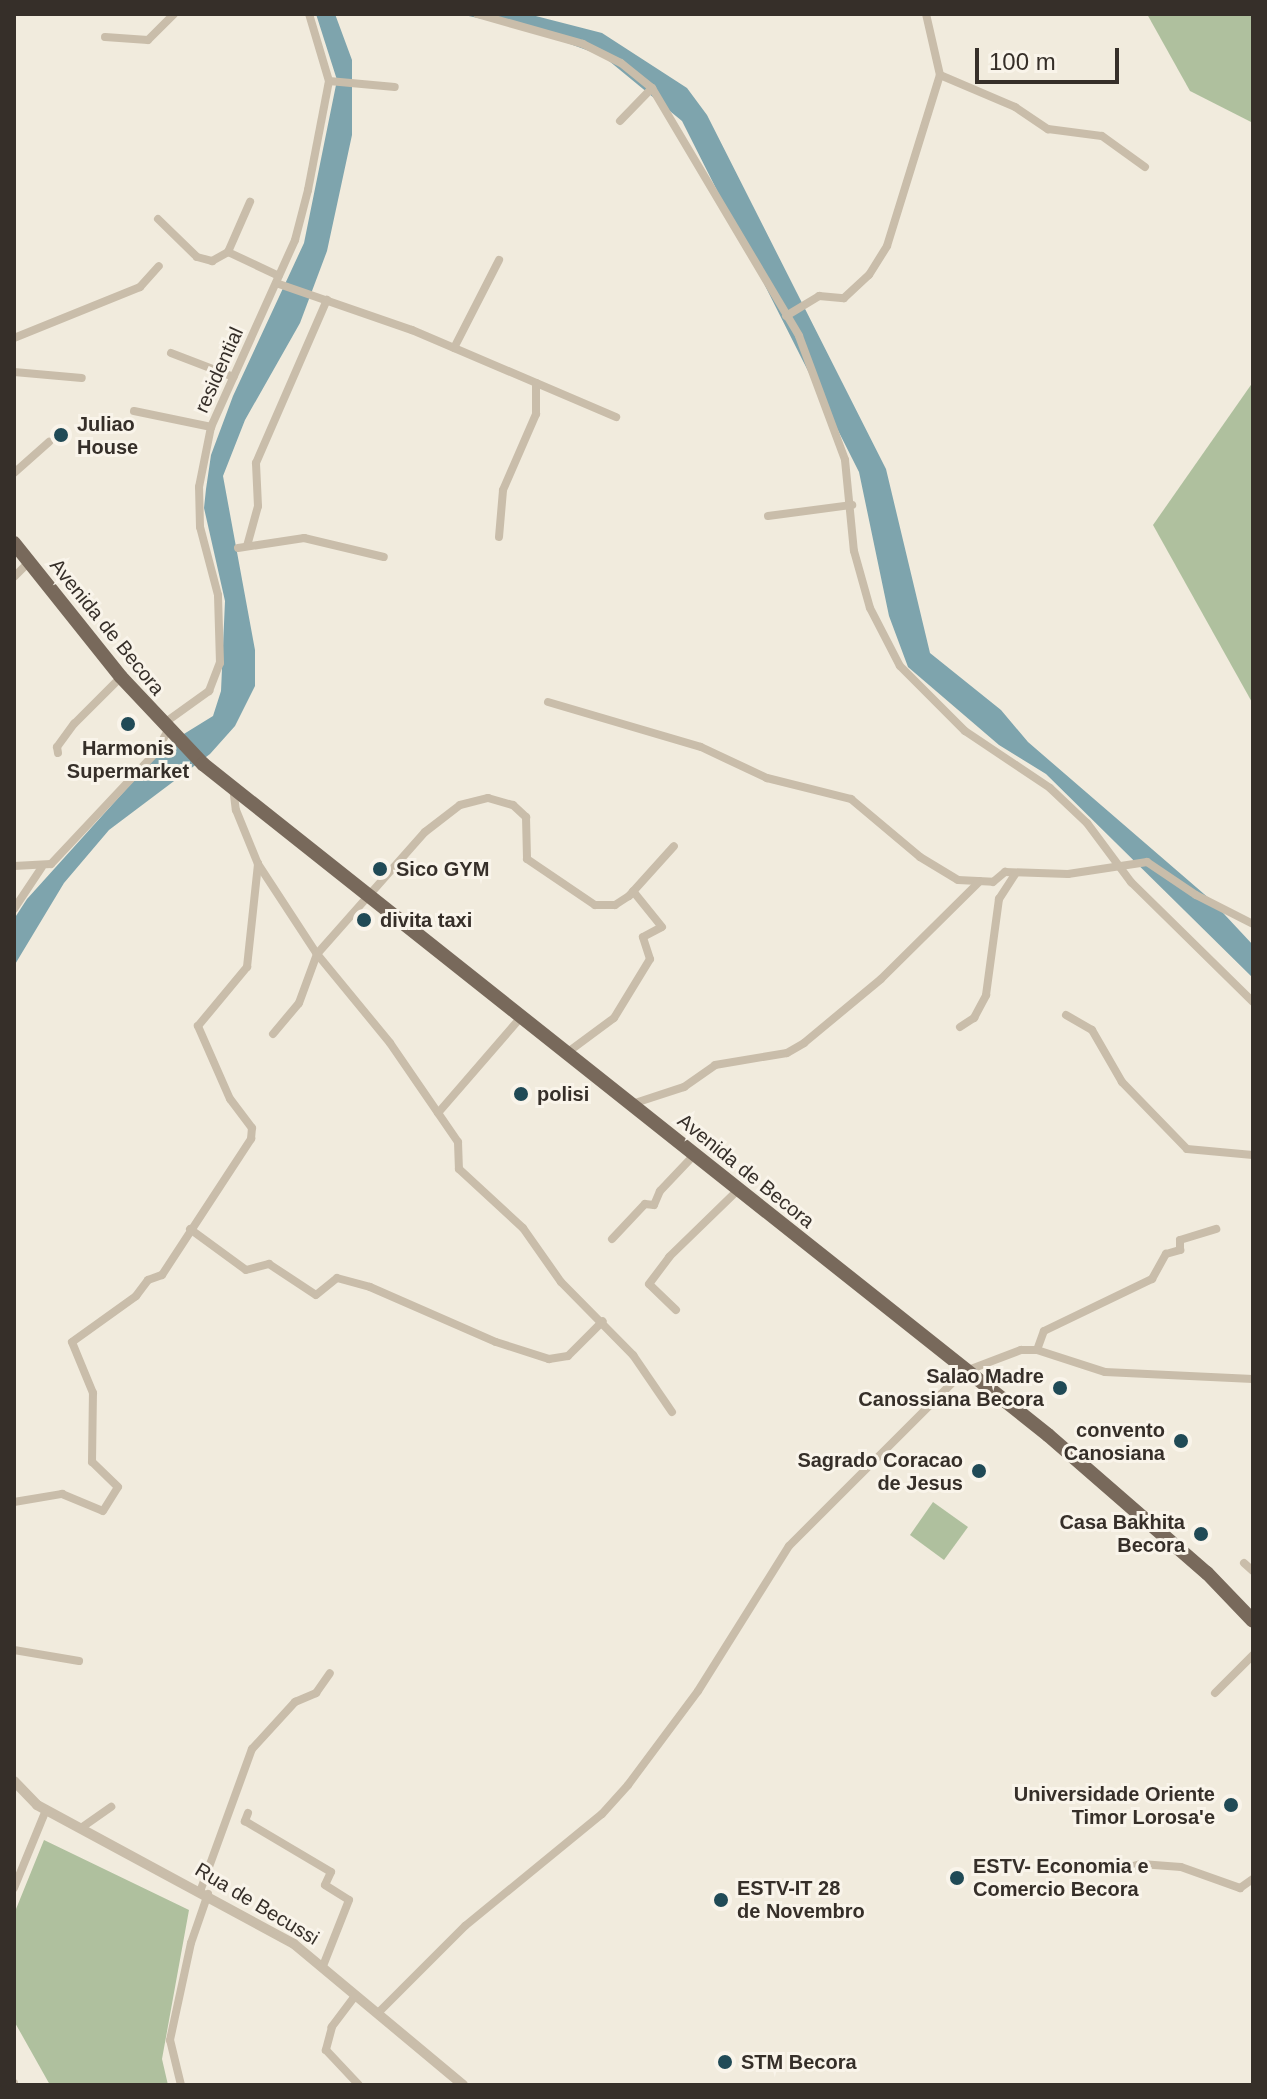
<!DOCTYPE html>
<style>
body{margin:0}
#map{position:relative;width:1267px;height:2099px;overflow:hidden;background:#f1ebdd;font-family:Arial,sans-serif}
div>[style]{position:absolute}
[style*='--x']{left:calc(var(--x)*1px);top:calc(var(--y)*1px);width:calc(var(--w)*1px);rotate:calc(var(--a)*1deg)}
.green>*{inset:0;background:#afc09e}
.water>*{inset:0;background:#7ea4ad}
.minor>*{height:8px;margin:-4px;padding:0 4px;transform-origin:4px;border-radius:4px;background:#c9bdaa}
.tertiary>*{height:10px;margin:-5px;padding:0 5px;transform-origin:5px;border-radius:5px;background:#c9bdaa}
.primary>*{height:14px;margin:-7px;padding:0 7px;transform-origin:7px;border-radius:7px;background:#78695b}
.dots>*{width:22px;height:22px;translate:-50% -50%;box-sizing:border-box;border:4px solid #f9f4ea;border-radius:50%}
span{translate:-50% -50%;white-space:nowrap;text-align:center;line-height:1.15;-webkit-text-stroke:6px #f9f4ea;paint-order:stroke}
.street-label{font-size:20px;color:#362f29}
.poi-label{font-size:20px;color:#362f29;font-weight:700}
.left{translate:0 -50%;text-align:left}
.right{translate:-100% -50%;text-align:right}
.frame{position:absolute;inset:0;border:16px solid #362f29;pointer-events:none}
.scale{position:absolute;left:975px;top:48px;width:144px;height:36px;box-sizing:border-box;border:4px solid #362f29;border-top:0;padding-left:10px;font-size:24px;line-height:28px;white-space:nowrap;color:#362f29;-webkit-text-stroke:6px #f9f4ea;paint-order:stroke}
</style>
<div id="map">
<div class="green">
<i style="clip-path:polygon(1147px 14px,1253px 14px,1253px 123px,1190px 91px)"></i>
<i style="clip-path:polygon(1253px 382px,1253px 704px,1153px 525px)"></i>
<i style="clip-path:polygon(933px 1502px,968px 1527px,944px 1560px,910px 1535px)"></i>
<i style="clip-path:polygon(44px 1840px,189px 1910px,162px 2059px,168px 2085px,50px 2085px,14px 2021px,14px 1914px)"></i>
</div>
<div class="water">
<i style="clip-path:polygon(316px 14px,335px 14px,352px 60px,352px 135px,327px 251px,300px 323px,245px 420px,223px 476px,255px 650px,255px 686px,235px 726px,210px 754px,109px 830px,64px 883px,14px 966px,14px 919px,27px 899px,166px 745px,213px 716px,221px 691px,225px 601px,204px 508px,206px 489px,211px 455px,233px 396px,304px 243px,337px 80px)"></i>
<i style="clip-path:polygon(459px 14px,528px 14px,602px 33px,687px 88px,707px 115px,886px 469px,930px 653px,1001px 710px,1028px 742px,1211px 900px,1253px 945px,1253px 978px,1046px 774px,999px 745px,908px 667px,889px 616px,859px 472px,682px 121px,603px 56px,526px 28px)"></i>
</div>
<div class="minor">
<i style="--x:477;--y:14;--w:110;--a:15.8"></i>
<i style="--x:583;--y:44;--w:42;--a:26.6"></i>
<i style="--x:621;--y:63;--w:40;--a:39"></i>
<i style="--x:652;--y:88;--w:288;--a:59.3"></i>
<i style="--x:799;--y:336;--w:132;--a:69.6"></i>
<i style="--x:845;--y:460;--w:91;--a:84.4"></i>
<i style="--x:854;--y:551;--w:59;--a:74.3"></i>
<i style="--x:870;--y:608;--w:65;--a:62.7"></i>
<i style="--x:900;--y:666;--w:92;--a:45"></i>
<i style="--x:965;--y:731;--w:102;--a:33.8"></i>
<i style="--x:1050;--y:788;--w:51;--a:43.4"></i>
<i style="--x:1087;--y:823;--w:74;--a:53.3"></i>
<i style="--x:1131;--y:882;--w:171;--a:44.5"></i>
<i style="--x:105;--y:37;--w:43;--a:4"></i>
<i style="--x:148;--y:40;--w:37;--a:-45"></i>
<i style="--x:940;--y:75;--w:82;--a:23.1"></i>
<i style="--x:1015;--y:107;--w:40;--a:34"></i>
<i style="--x:1048;--y:129;--w:54;--a:7.4"></i>
<i style="--x:1102;--y:136;--w:53;--a:35.8"></i>
<i style="--x:329;--y:81;--w:66;--a:5.2"></i>
<i style="--x:620;--y:121;--w:46;--a:-45.9"></i>
<i style="--x:158;--y:219;--w:54;--a:44.3"></i>
<i style="--x:197;--y:257;--w:16;--a:15"></i>
<i style="--x:212;--y:261;--w:18;--a:-29"></i>
<i style="--x:228;--y:252;--w:55;--a:-66.3"></i>
<i style="--x:228;--y:252;--w:56;--a:25.2"></i>
<i style="--x:276;--y:283;--w:144;--a:19.1"></i>
<i style="--x:412;--y:330;--w:222;--a:23.1"></i>
<i style="--x:786;--y:316;--w:39;--a:-31"></i>
<i style="--x:819;--y:296;--w:25;--a:5"></i>
<i style="--x:844;--y:298;--w:34;--a:-43"></i>
<i style="--x:869;--y:275;--w:34;--a:-58"></i>
<i style="--x:887;--y:246;--w:179;--a:-72.8"></i>
<i style="--x:940;--y:75;--w:63;--a:-102.9"></i>
<i style="--x:14;--y:338;--w:136;--a:-22"></i>
<i style="--x:140;--y:287;--w:28;--a:-48"></i>
<i style="--x:454;--y:348;--w:99;--a:-62.9"></i>
<i style="--x:171;--y:353;--w:67;--a:20.9"></i>
<i style="--x:14;--y:372;--w:68;--a:5"></i>
<i style="--x:134;--y:411;--w:79;--a:11.7"></i>
<i style="--x:14;--y:473;--w:47;--a:-41.5"></i>
<i style="--x:768;--y:516;--w:85;--a:-7.5"></i>
<i style="--x:499;--y:537;--w:47;--a:-85.1"></i>
<i style="--x:503;--y:490;--w:83;--a:-66.5"></i>
<i style="--x:536;--y:414;--w:31;--a:-90"></i>
<i style="--x:247;--y:546;--w:41;--a:-74.6"></i>
<i style="--x:258;--y:506;--w:43;--a:-92.7"></i>
<i style="--x:256;--y:463;--w:178;--a:-66.5"></i>
<i style="--x:238;--y:548;--w:67;--a:-8.6"></i>
<i style="--x:304;--y:538;--w:82;--a:13.4"></i>
<i style="--x:14;--y:577;--w:21;--a:-45"></i>
<i style="--x:548;--y:702;--w:159;--a:16.4"></i>
<i style="--x:701;--y:747;--w:73;--a:25.2"></i>
<i style="--x:767;--y:778;--w:87;--a:14"></i>
<i style="--x:851;--y:799;--w:90;--a:40"></i>
<i style="--x:920;--y:857;--w:44;--a:31.2"></i>
<i style="--x:958;--y:880;--w:35;--a:3"></i>
<i style="--x:993;--y:882;--w:16;--a:-40"></i>
<i style="--x:1005;--y:872;--w:63;--a:1.8"></i>
<i style="--x:1068;--y:874;--w:80;--a:-8.6"></i>
<i style="--x:1147;--y:862;--w:59;--a:34"></i>
<i style="--x:1196;--y:895;--w:64;--a:27"></i>
<i style="--x:163;--y:724;--w:57;--a:-35.7"></i>
<i style="--x:209;--y:691;--w:30;--a:-69"></i>
<i style="--x:220;--y:663;--w:68;--a:-91.7"></i>
<i style="--x:218;--y:595;--w:70;--a:-104.8"></i>
<i style="--x:200;--y:527;--w:40;--a:-91.4"></i>
<i style="--x:199;--y:487;--w:61;--a:-78.7"></i>
<i style="--x:211;--y:427;--w:205;--a:-65.8"></i>
<i style="--x:295;--y:240;--w:52;--a:-75.4"></i>
<i style="--x:308;--y:190;--w:111;--a:-79.1"></i>
<i style="--x:329;--y:81;--w:70;--a:-106.6"></i>
<i style="--x:58;--y:753;--w:6;--a:-99"></i>
<i style="--x:57;--y:747;--w:29;--a:-54"></i>
<i style="--x:74;--y:724;--w:66;--a:-45"></i>
<i style="--x:233;--y:787;--w:23;--a:83"></i>
<i style="--x:236;--y:810;--w:58;--a:67.8"></i>
<i style="--x:258;--y:864;--w:108;--a:56.8"></i>
<i style="--x:317;--y:954;--w:115;--a:50.6"></i>
<i style="--x:390;--y:1043;--w:120;--a:55.5"></i>
<i style="--x:458;--y:1142;--w:27;--a:88"></i>
<i style="--x:459;--y:1169;--w:87;--a:42.7"></i>
<i style="--x:523;--y:1228;--w:66;--a:54.9"></i>
<i style="--x:561;--y:1282;--w:103;--a:45.4"></i>
<i style="--x:633;--y:1355;--w:69;--a:55.6"></i>
<i style="--x:14;--y:866;--w:37;--a:-3"></i>
<i style="--x:51;--y:864;--w:154;--a:-46.8"></i>
<i style="--x:156;--y:752;--w:25;--a:-61"></i>
<i style="--x:14;--y:909;--w:50;--a:-56.3"></i>
<i style="--x:1066;--y:1015;--w:30;--a:30"></i>
<i style="--x:1092;--y:1030;--w:60;--a:60"></i>
<i style="--x:1122;--y:1082;--w:93;--a:45.9"></i>
<i style="--x:1187;--y:1149;--w:66;--a:5.2"></i>
<i style="--x:960;--y:1027;--w:17;--a:-33"></i>
<i style="--x:974;--y:1018;--w:26;--a:-62"></i>
<i style="--x:986;--y:995;--w:97;--a:-82.3"></i>
<i style="--x:999;--y:899;--w:30;--a:-57"></i>
<i style="--x:273;--y:1034;--w:40;--a:-50"></i>
<i style="--x:299;--y:1003;--w:52;--a:-69.8"></i>
<i style="--x:317;--y:954;--w:163;--a:-48.5"></i>
<i style="--x:425;--y:832;--w:44;--a:-37.6"></i>
<i style="--x:460;--y:805;--w:29;--a:-14"></i>
<i style="--x:488;--y:798;--w:26;--a:16"></i>
<i style="--x:513;--y:805;--w:18;--a:43"></i>
<i style="--x:526;--y:817;--w:42;--a:88.6"></i>
<i style="--x:527;--y:859;--w:82;--a:34.1"></i>
<i style="--x:595;--y:905;--w:20;--a:0"></i>
<i style="--x:615;--y:905;--w:17;--a:-33"></i>
<i style="--x:629;--y:896;--w:67;--a:-48"></i>
<i style="--x:568;--y:1052;--w:57;--a:-36.5"></i>
<i style="--x:614;--y:1018;--w:69;--a:-58.6"></i>
<i style="--x:650;--y:959;--w:23;--a:-108"></i>
<i style="--x:643;--y:937;--w:21;--a:-28"></i>
<i style="--x:662;--y:927;--w:46;--a:-128.9"></i>
<i style="--x:632;--y:1104;--w:55;--a:-18.1"></i>
<i style="--x:684;--y:1087;--w:38;--a:-35"></i>
<i style="--x:715;--y:1065;--w:73;--a:-9.5"></i>
<i style="--x:787;--y:1053;--w:20;--a:-30"></i>
<i style="--x:804;--y:1043;--w:100;--a:-39.7"></i>
<i style="--x:881;--y:979;--w:139;--a:-44.7"></i>
<i style="--x:438;--y:1113;--w:128;--a:-49.1"></i>
<i style="--x:190;--y:1229;--w:69;--a:36.2"></i>
<i style="--x:246;--y:1270;--w:24;--a:-15"></i>
<i style="--x:269;--y:1264;--w:56;--a:33.4"></i>
<i style="--x:316;--y:1295;--w:27;--a:-39"></i>
<i style="--x:337;--y:1278;--w:34;--a:15"></i>
<i style="--x:370;--y:1287;--w:137;--a:23.6"></i>
<i style="--x:496;--y:1342;--w:56;--a:17.8"></i>
<i style="--x:549;--y:1359;--w:19;--a:-9"></i>
<i style="--x:568;--y:1356;--w:49;--a:-45"></i>
<i style="--x:612;--y:1239;--w:48;--a:-46.7"></i>
<i style="--x:645;--y:1204;--w:9;--a:6"></i>
<i style="--x:654;--y:1205;--w:15;--a:-67"></i>
<i style="--x:660;--y:1191;--w:50;--a:-46.6"></i>
<i style="--x:676;--y:1310;--w:37;--a:-136"></i>
<i style="--x:649;--y:1284;--w:34;--a:-53"></i>
<i style="--x:669;--y:1257;--w:96;--a:-44.2"></i>
<i style="--x:1037;--y:1350;--w:20;--a:-70"></i>
<i style="--x:1044;--y:1331;--w:120;--a:-25.7"></i>
<i style="--x:1152;--y:1279;--w:29;--a:-61"></i>
<i style="--x:1166;--y:1254;--w:15;--a:-16"></i>
<i style="--x:1180;--y:1250;--w:10;--a:-90"></i>
<i style="--x:1180;--y:1240;--w:38;--a:-17"></i>
<i style="--x:14;--y:1502;--w:49;--a:-9.5"></i>
<i style="--x:62;--y:1494;--w:44;--a:22.5"></i>
<i style="--x:103;--y:1511;--w:28;--a:-58"></i>
<i style="--x:118;--y:1487;--w:36;--a:-136"></i>
<i style="--x:92;--y:1462;--w:69;--a:-89.2"></i>
<i style="--x:93;--y:1393;--w:55;--a:-112.4"></i>
<i style="--x:72;--y:1342;--w:79;--a:-35.7"></i>
<i style="--x:136;--y:1296;--w:20;--a:-53"></i>
<i style="--x:148;--y:1280;--w:15;--a:-20"></i>
<i style="--x:162;--y:1275;--w:163;--a:-56.8"></i>
<i style="--x:251;--y:1139;--w:11;--a:-85"></i>
<i style="--x:252;--y:1128;--w:36;--a:-127"></i>
<i style="--x:230;--y:1099;--w:80;--a:-113.7"></i>
<i style="--x:198;--y:1026;--w:77;--a:-50.3"></i>
<i style="--x:247;--y:967;--w:104;--a:-83.9"></i>
<i style="--x:1244;--y:1563;--w:12;--a:42"></i>
<i style="--x:14;--y:1650;--w:66;--a:9.6"></i>
<i style="--x:1215;--y:1693;--w:54;--a:-45"></i>
<i style="--x:248;--y:1813;--w:9;--a:111"></i>
<i style="--x:245;--y:1821;--w:100;--a:30.7"></i>
<i style="--x:331;--y:1872;--w:14;--a:115"></i>
<i style="--x:325;--y:1885;--w:28;--a:32"></i>
<i style="--x:349;--y:1900;--w:71;--a:111.5"></i>
<i style="--x:81;--y:1828;--w:37;--a:-35"></i>
<i style="--x:1118;--y:1870;--w:24;--a:-15"></i>
<i style="--x:1141;--y:1864;--w:40;--a:4.3"></i>
<i style="--x:1181;--y:1867;--w:63;--a:19.6"></i>
<i style="--x:1240;--y:1888;--w:16;--a:-35"></i>
<i style="--x:14;--y:1888;--w:84;--a:-67.7"></i>
<i style="--x:201;--y:1889;--w:149;--a:-70"></i>
<i style="--x:252;--y:1749;--w:64;--a:-47.5"></i>
<i style="--x:295;--y:1702;--w:23;--a:-23"></i>
<i style="--x:316;--y:1693;--w:24;--a:-55"></i>
<i style="--x:355;--y:1996;--w:39;--a:127"></i>
<i style="--x:332;--y:2027;--w:24;--a:105"></i>
<i style="--x:326;--y:2050;--w:48;--a:46.7"></i>
<i style="--x:378;--y:2013;--w:123;--a:-45"></i>
<i style="--x:465;--y:1926;--w:177;--a:-39.3"></i>
<i style="--x:602;--y:1814;--w:39;--a:-48"></i>
<i style="--x:628;--y:1785;--w:117;--a:-53.3"></i>
<i style="--x:698;--y:1691;--w:171;--a:-57.9"></i>
<i style="--x:789;--y:1546;--w:246;--a:-45"></i>
<i style="--x:963;--y:1372;--w:62;--a:-20.8"></i>
<i style="--x:1021;--y:1350;--w:16;--a:0"></i>
<i style="--x:1037;--y:1350;--w:71;--a:17.9"></i>
<i style="--x:1105;--y:1372;--w:148;--a:2.7"></i>
<i style="--x:14;--y:2083;--w:2;--a:90"></i>
<i style="--x:181;--y:2085;--w:46;--a:-103.7"></i>
<i style="--x:170;--y:2040;--w:99;--a:-77.8"></i>
<i style="--x:191;--y:1943;--w:52;--a:-70.9"></i>
</div>
<div class="tertiary">
<i style="--x:14;--y:1781;--w:33;--a:46"></i>
<i style="--x:37;--y:1805;--w:292;--a:28.4"></i>
<i style="--x:294;--y:1944;--w:220;--a:39.8"></i>
</div>
<div class="primary">
<i style="--x:14;--y:543;--w:171;--a:51.4"></i>
<i style="--x:121;--y:677;--w:120;--a:46.7"></i>
<i style="--x:203;--y:764;--w:1079;--a:38.45"></i>
<i style="--x:1048;--y:1435;--w:211;--a:41"></i>
<i style="--x:1207;--y:1573;--w:66;--a:46.2"></i>
</div>
<div class="dots">
<i style="left:61px;top:435px;background:#204a56"></i>
<i style="left:128px;top:724px;background:#204a56"></i>
<i style="left:380px;top:869px;background:#204a56"></i>
<i style="left:364px;top:920px;background:#204a56"></i>
<i style="left:521px;top:1094px;background:#204a56"></i>
<i style="left:1060px;top:1388px;background:#204a56"></i>
<i style="left:1181px;top:1441px;background:#204a56"></i>
<i style="left:979px;top:1471px;background:#204a56"></i>
<i style="left:1201px;top:1534px;background:#204a56"></i>
<i style="left:1231px;top:1805px;background:#204a56"></i>
<i style="left:957px;top:1878px;background:#204a56"></i>
<i style="left:721px;top:1900px;background:#204a56"></i>
<i style="left:725px;top:2062px;background:#204a56"></i>
</div>
<div class="street-label">
<span style="left:219px;top:370px;rotate:-66deg">residential</span>
<span style="left:107px;top:627px;rotate:51deg">Avenida de Becora</span>
<span style="left:746px;top:1171px;rotate:39deg">Avenida de Becora</span>
<span style="left:257px;top:1904px;rotate:31deg">Rua de Becussi</span>
</div>
<div class="poi-label">
<span class="left" style="left:77px;top:436px">Juliao<br>House</span>
<span style="left:128px;top:760px">Harmonis<br>Supermarket</span>
<span class="left" style="left:396px;top:869px">Sico GYM</span>
<span class="left" style="left:380px;top:920px">divita taxi</span>
<span class="left" style="left:537px;top:1094px">polisi</span>
<span class="right" style="left:1044px;top:1388px">Salao Madre<br>Canossiana Becora</span>
<span class="right" style="left:1165px;top:1442px">convento<br>Canosiana</span>
<span class="right" style="left:963px;top:1472px">Sagrado Coracao<br>de Jesus</span>
<span class="right" style="left:1185px;top:1534px">Casa Bakhita<br>Becora</span>
<span class="right" style="left:1215px;top:1806px">Universidade Oriente<br>Timor Lorosa'e</span>
<span class="left" style="left:973px;top:1878px">ESTV- Economia e<br>Comercio Becora</span>
<span class="left" style="left:737px;top:1900px">ESTV-IT 28<br>de Novembro</span>
<span class="left" style="left:741px;top:2062px">STM Becora</span>
</div>
<div class="frame"></div>
<div class="scale">100 m</div>
</div>
